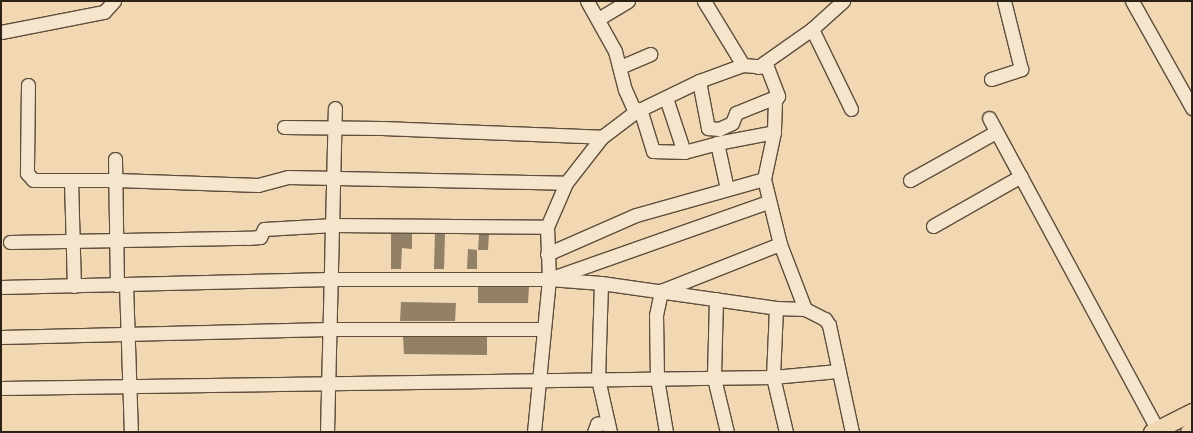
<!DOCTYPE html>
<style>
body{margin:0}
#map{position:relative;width:1193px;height:433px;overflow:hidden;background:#f1d7b2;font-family:"Gentium Book Plus",serif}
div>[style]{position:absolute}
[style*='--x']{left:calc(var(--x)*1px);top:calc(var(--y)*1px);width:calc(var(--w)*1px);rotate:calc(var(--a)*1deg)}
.building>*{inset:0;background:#928067}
.roads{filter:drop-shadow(1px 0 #5d4e3c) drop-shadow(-1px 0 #5d4e3c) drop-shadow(0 1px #5d4e3c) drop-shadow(0 -1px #5d4e3c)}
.minor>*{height:13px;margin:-6.5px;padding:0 6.5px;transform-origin:6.5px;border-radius:6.5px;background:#f6e5cd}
.major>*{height:17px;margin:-8.5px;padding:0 8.5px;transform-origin:8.5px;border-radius:8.5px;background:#f1d7b2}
span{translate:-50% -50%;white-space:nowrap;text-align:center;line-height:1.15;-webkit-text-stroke:3px #f6e5cd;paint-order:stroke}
.frame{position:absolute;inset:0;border:2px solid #2c2115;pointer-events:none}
</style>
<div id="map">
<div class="building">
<i style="clip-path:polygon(391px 234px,412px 234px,412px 249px,402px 248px,401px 269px,391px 269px)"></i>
<i style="clip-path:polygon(435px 234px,445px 234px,444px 269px,434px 269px)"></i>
<i style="clip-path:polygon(479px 234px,489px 234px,488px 250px,478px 250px)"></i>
<i style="clip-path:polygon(468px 249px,477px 250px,477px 269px,467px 269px)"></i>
<i style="clip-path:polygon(478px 287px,529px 287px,528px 303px,478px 303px)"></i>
<i style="clip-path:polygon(401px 302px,456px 303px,455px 321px,400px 321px)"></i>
<i style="clip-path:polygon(403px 337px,487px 337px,487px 355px,404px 354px)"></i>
</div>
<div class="roads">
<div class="minor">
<i style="--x:704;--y:1;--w:75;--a:58.6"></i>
<i style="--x:1132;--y:1;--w:123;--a:60.7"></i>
<i style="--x:598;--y:19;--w:35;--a:-31"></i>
<i style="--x:812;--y:29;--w:89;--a:64"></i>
<i style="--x:1;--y:32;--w:105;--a:-11"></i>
<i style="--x:104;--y:12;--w:15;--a:-48"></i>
<i style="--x:620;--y:67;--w:33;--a:-23"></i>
<i style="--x:758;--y:67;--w:66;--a:-35.1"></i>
<i style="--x:812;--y:29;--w:42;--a:-42.1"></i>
<i style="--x:991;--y:79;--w:32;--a:-18"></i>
<i style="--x:1021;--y:69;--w:70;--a:-104"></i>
<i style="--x:699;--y:81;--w:48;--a:79.2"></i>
<i style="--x:708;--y:128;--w:11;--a:5"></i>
<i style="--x:719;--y:129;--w:14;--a:-25"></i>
<i style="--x:732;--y:123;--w:11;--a:-68"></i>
<i style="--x:736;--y:113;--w:45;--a:-22"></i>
<i style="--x:28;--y:85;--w:88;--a:90.7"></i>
<i style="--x:27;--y:173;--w:9;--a:49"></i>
<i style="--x:33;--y:180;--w:83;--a:0"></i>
<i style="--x:116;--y:180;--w:142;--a:2"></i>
<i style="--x:258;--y:185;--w:31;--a:-15"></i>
<i style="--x:288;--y:177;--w:278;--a:1.2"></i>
<i style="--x:666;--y:98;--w:57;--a:71.6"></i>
<i style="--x:640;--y:109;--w:44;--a:72.8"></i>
<i style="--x:653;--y:151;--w:31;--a:2"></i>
<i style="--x:684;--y:152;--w:34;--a:-15"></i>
<i style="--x:717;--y:143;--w:47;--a:77.7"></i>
<i style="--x:635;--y:112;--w:71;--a:-25.8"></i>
<i style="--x:699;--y:81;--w:47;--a:-20"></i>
<i style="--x:743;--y:65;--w:24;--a:5"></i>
<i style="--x:767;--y:67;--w:31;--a:69"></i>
<i style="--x:778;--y:96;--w:6;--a:121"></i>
<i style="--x:775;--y:101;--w:31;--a:92"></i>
<i style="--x:774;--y:132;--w:48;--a:102"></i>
<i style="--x:764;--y:179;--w:67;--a:76.2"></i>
<i style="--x:780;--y:244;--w:70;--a:69"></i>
<i style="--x:989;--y:118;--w:353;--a:61.6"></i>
<i style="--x:284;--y:127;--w:98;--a:0.6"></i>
<i style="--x:382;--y:128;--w:220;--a:2.3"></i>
<i style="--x:717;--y:143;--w:58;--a:-10.9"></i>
<i style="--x:115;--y:159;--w:126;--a:89.1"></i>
<i style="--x:71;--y:180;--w:106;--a:88.4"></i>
<i style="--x:910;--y:180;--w:98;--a:-29.2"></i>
<i style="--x:933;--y:226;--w:101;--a:-29.6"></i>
<i style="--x:10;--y:242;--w:238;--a:-1"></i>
<i style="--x:248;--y:238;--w:12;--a:-5"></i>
<i style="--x:260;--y:237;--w:9;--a:-63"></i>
<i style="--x:264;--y:229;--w:70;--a:-3.3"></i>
<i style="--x:334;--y:225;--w:213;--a:0.5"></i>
<i style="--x:547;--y:254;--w:97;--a:-23.7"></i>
<i style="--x:636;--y:215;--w:133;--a:-15.7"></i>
<i style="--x:555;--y:277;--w:226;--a:-19.4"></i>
<i style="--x:601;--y:283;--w:96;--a:91.8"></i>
<i style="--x:598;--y:379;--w:54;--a:77.2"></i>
<i style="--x:126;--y:284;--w:148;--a:88.1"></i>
<i style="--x:1;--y:287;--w:329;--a:-1.4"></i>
<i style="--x:330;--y:279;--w:219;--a:0"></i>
<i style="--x:549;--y:279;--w:52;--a:4.4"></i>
<i style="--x:601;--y:283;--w:177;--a:8.1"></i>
<i style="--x:776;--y:308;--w:29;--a:2"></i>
<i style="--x:805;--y:309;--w:22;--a:27"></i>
<i style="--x:825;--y:319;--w:7;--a:56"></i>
<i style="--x:829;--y:325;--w:109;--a:77.9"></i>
<i style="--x:716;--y:299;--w:79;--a:91.5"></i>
<i style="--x:714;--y:378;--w:56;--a:76.5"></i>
<i style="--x:776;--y:308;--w:69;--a:92.5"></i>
<i style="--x:773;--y:377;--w:57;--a:76.7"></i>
<i style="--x:1;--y:337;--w:328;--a:-1.4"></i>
<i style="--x:329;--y:329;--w:214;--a:0"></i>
<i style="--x:1;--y:388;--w:772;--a:-0.82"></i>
<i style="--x:773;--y:377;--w:65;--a:-5.3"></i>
<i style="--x:327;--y:432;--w:324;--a:-88.6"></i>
<i style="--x:534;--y:432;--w:154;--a:-84.4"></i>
<i style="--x:549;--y:279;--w:52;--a:-92.2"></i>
<i style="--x:547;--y:227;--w:48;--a:-66.6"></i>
<i style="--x:566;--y:183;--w:58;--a:-52"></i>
<i style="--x:602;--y:137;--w:41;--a:-37.1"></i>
<i style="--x:635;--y:112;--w:24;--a:-114"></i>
<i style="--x:625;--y:90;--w:40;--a:-104.4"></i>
<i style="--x:615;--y:51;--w:57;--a:-119.2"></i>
<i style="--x:594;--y:432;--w:9;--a:-69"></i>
<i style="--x:597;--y:424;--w:11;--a:-10"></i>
<i style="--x:666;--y:432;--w:55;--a:-99.5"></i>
<i style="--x:657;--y:378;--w:63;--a:-90.9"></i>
<i style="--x:656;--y:315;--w:25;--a:-78"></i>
<i style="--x:661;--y:291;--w:128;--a:-21.6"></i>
</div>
<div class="major">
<i style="--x:1152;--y:432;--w:45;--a:-26.6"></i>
<i style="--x:1189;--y:432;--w:4;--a:-34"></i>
</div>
</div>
<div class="frame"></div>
</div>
